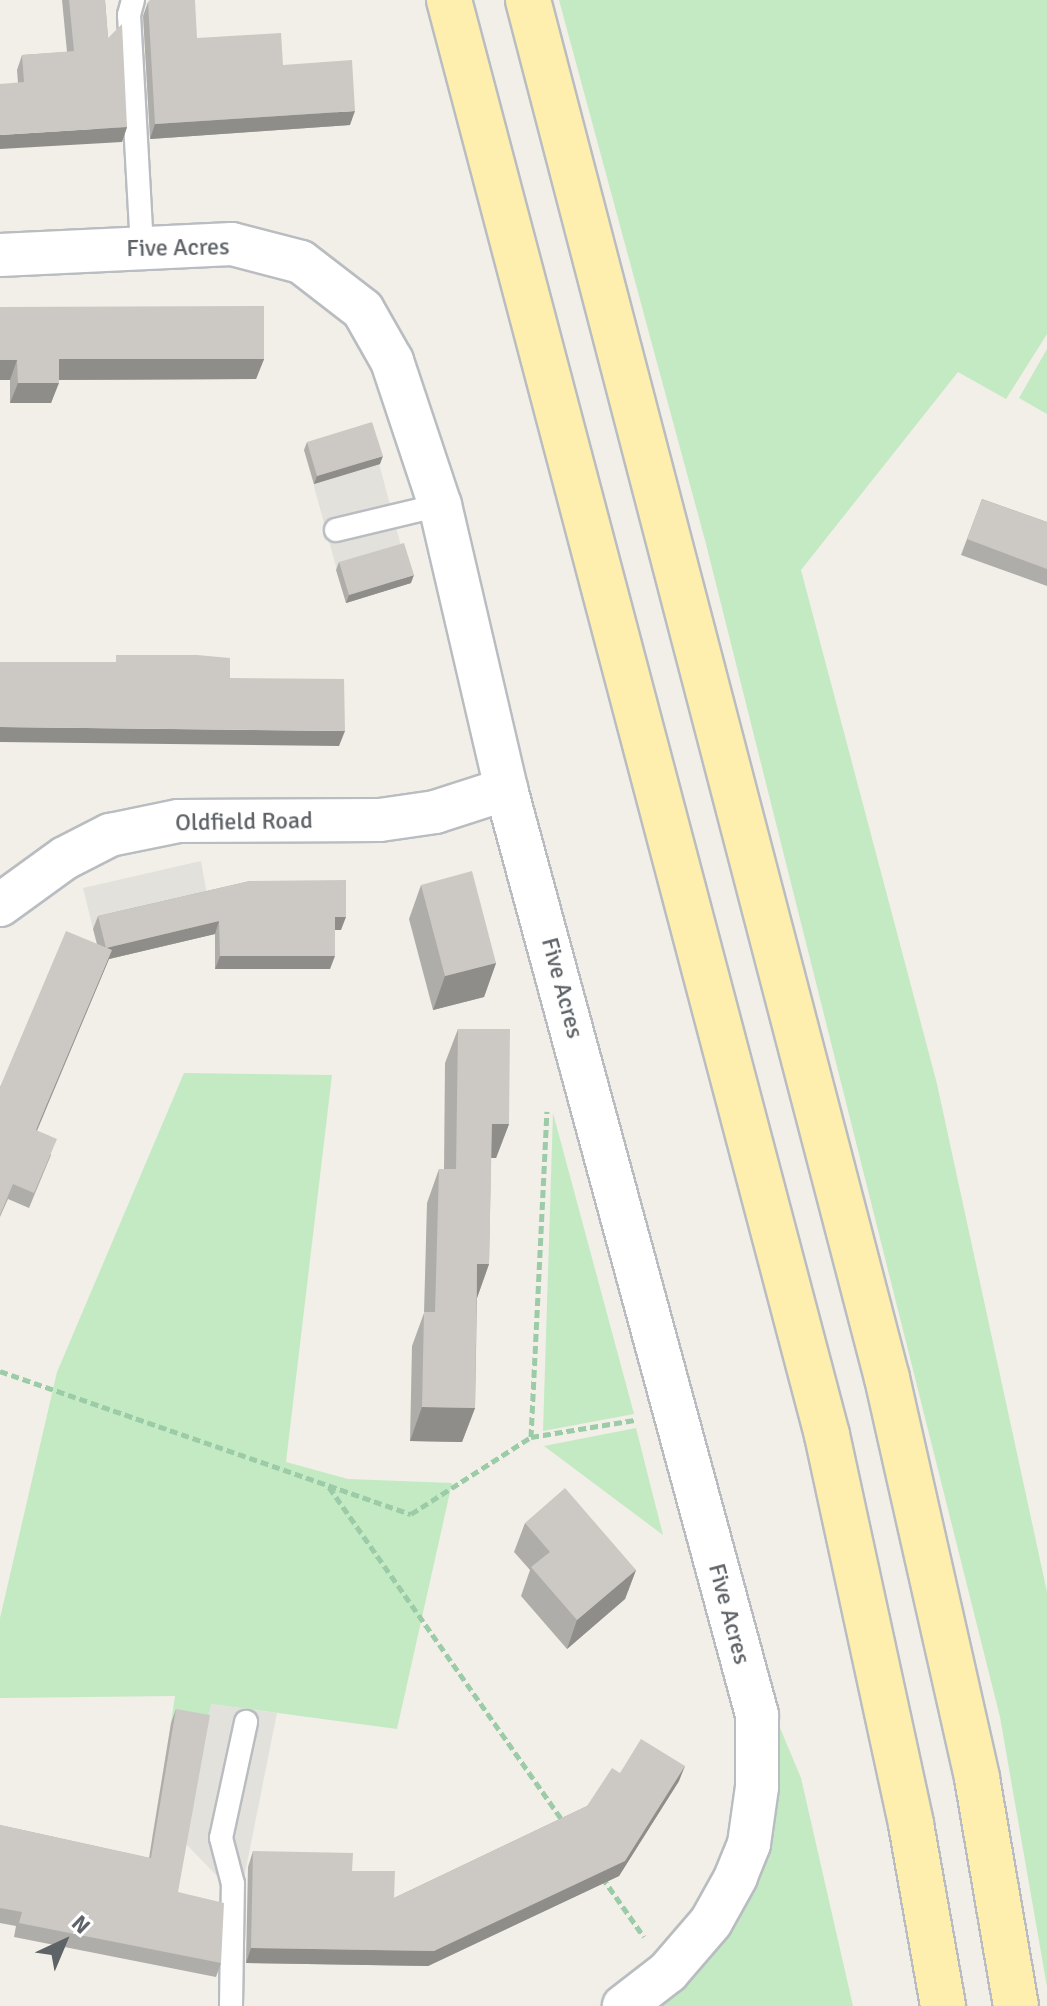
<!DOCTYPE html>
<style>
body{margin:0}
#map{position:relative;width:1047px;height:2006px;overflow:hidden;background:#f1efe7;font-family:Signika,sans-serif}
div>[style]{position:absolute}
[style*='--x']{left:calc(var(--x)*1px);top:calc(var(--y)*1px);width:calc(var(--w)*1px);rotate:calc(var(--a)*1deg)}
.industrial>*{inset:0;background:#e2e1db}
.green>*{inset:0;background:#c4eac3}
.path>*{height:5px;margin-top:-2.5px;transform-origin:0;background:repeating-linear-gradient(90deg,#9bcba7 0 8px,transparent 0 12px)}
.roads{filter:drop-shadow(2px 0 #b9bdc1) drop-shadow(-2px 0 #b9bdc1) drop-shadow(0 2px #b9bdc1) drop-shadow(0 -2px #b9bdc1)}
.lane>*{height:22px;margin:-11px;padding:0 11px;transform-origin:11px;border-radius:11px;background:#fff}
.street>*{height:42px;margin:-21px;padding:0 21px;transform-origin:21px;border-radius:21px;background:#fff}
.primary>*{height:44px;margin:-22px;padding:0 22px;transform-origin:22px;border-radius:22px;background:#ffefaf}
.wall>*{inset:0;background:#afada9}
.shaded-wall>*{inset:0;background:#8f8d89}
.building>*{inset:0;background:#ccc9c4}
span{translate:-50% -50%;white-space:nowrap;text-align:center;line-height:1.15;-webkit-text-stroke:7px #fff;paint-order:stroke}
.street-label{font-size:24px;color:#5e6368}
.north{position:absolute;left:24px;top:1902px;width:80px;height:80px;-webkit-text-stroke:6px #fff;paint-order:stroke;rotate:44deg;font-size:22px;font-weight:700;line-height:32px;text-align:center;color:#5e6368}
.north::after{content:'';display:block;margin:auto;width:28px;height:36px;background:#5e6368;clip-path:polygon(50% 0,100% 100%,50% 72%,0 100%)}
</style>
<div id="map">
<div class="industrial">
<i style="clip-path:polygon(370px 430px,411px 583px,346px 603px,304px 450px)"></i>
<i style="clip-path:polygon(201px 861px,214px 934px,101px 961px,83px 888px)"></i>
<i style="clip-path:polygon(210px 1704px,277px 1713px,242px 1888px,242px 2006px,233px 2006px,223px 1882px,186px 1844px,152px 1838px,171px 1723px,205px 1729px)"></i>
</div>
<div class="green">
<i style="clip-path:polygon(559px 0,1047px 0,1047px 334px,1006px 399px,958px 372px,801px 570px,937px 1084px,1047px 1592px,1047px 1987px,1000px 1717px,706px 544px)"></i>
<i style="clip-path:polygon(1047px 349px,1047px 414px,1019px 398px)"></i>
<i style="clip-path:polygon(184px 1073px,332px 1075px,286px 1462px,348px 1479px,452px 1483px,397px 1729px,211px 1704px,205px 1729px,171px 1723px,175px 1696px,0 1698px,0 1618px,57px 1372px)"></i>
<i style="clip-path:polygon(553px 1113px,634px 1414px,543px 1431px)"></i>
<i style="clip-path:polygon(636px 1428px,663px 1535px,544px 1446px)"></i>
<i style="clip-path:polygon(775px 1716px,801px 1778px,853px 2006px,662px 2006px,693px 1972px)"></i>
</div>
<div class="path">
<i style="--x:0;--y:1371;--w:435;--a:19.2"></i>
<i style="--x:411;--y:1514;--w:143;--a:-32.7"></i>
<i style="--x:531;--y:1437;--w:105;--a:-9.3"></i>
<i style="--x:531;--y:1437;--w:326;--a:-87.2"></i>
<i style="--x:329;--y:1487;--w:410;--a:55"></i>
<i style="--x:602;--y:1877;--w:73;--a:55"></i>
</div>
<div class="roads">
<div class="lane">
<i style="--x:133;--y:0;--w:16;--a:105"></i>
<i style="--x:129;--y:15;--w:234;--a:86.8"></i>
<i style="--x:336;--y:530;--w:107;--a:-13.5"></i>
<i style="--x:231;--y:2006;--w:122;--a:-89.1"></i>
<i style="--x:233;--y:1884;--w:48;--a:-104.6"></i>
<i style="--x:221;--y:1838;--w:119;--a:-77.8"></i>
</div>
<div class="street">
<i style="--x:0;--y:255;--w:232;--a:-2.7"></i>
<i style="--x:232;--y:244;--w:71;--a:14.6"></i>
<i style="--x:301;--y:262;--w:78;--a:37.7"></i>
<i style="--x:363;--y:310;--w:59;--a:60.4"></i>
<i style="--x:392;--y:361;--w:152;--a:71.6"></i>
<i style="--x:440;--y:505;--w:292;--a:76.9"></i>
<i style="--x:506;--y:789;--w:959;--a:74.83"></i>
<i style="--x:757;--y:1715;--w:72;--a:90"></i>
<i style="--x:757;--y:1787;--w:58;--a:98"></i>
<i style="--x:749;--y:1844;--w:35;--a:112"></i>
<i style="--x:736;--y:1877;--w:51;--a:119.1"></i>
<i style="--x:711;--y:1922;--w:66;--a:130.7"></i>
<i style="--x:668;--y:1972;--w:56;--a:142.3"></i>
<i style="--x:0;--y:905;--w:80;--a:-35.9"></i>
<i style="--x:65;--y:858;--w:51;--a:-27.1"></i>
<i style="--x:110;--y:835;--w:69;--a:-11.6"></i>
<i style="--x:178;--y:821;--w:202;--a:-0.3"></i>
<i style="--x:380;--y:820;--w:56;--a:-8.3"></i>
<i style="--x:435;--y:812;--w:75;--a:-17.9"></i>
</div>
<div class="primary">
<i style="--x:449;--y:0;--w:1484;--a:75.24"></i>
<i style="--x:827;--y:1435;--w:398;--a:77.8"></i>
<i style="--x:911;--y:1824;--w:185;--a:80"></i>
<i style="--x:528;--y:0;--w:1424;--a:75.4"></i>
<i style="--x:887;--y:1378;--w:410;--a:77.3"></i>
<i style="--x:977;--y:1778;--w:231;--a:80.3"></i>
</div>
</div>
<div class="wall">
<i style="clip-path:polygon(62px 0,105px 0,108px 38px,127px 127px,122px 142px,18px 83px,17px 70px,22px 55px,67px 52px)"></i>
<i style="clip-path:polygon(148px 2px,197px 38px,283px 65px,350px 125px,150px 139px,143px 16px)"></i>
<i style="clip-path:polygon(0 307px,264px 359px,256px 379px,59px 380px,51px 403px,10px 403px,10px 380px,0 380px)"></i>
<i style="clip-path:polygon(307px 442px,380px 464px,314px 484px,304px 450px)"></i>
<i style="clip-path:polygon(982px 499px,1047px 522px,1047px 586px,961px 555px)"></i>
<i style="clip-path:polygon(339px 562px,411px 583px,346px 603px,336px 570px)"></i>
<i style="clip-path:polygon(250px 881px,341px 930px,335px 930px,330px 969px,215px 969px,215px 934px,109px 959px,37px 1131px,51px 1155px,29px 1208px,8px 1199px,0 1217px,0 1087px,97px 944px,93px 929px,98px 916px)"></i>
<i style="clip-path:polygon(421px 885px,496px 963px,484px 997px,433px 1010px,409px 919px)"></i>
<i style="clip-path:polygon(458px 1029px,509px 1124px,496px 1158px,491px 1158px,489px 1264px,477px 1298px,475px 1408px,462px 1442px,410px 1441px,412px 1346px,424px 1313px,427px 1203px,439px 1169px,444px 1169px,445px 1063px)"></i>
<i style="clip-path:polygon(525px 1523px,636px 1570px,625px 1599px,567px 1649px,521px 1596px,530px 1570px,514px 1552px)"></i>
<i style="clip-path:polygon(176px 1709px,178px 1892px,221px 1963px,216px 1977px,14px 1937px,16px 1926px,0 1923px,0 1825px,149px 1858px,171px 1723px)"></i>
<i style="clip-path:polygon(620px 1773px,679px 1781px,619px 1876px,428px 1966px,246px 1963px,248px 1867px,253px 1851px,352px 1871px,394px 1898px,587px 1806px)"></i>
</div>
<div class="shaded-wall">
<i style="clip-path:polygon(355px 111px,350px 125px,150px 139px,155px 124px)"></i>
<i style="clip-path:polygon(127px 127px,122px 142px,0 149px,0 135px)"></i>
<i style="clip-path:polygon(59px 359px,264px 359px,256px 379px,51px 380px)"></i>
<i style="clip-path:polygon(0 360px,17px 360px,10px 380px,0 380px)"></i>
<i style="clip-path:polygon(18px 383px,59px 383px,51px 403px,10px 403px)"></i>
<i style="clip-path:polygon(383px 456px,380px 464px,314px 484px,317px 476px)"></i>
<i style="clip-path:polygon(414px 575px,411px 583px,346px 603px,349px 595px)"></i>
<i style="clip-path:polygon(0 727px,345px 731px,339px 746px,0 742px)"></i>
<i style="clip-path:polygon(335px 917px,346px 917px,341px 930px,330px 930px)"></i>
<i style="clip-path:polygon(219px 921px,215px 934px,109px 959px,30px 1146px,106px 948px)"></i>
<i style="clip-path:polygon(220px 956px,335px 956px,330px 969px,215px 969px)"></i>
<i style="clip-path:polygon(496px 963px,484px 997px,433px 1010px,445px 976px)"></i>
<i style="clip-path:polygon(492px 1124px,509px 1124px,496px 1158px,480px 1158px)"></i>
<i style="clip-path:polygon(477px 1264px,489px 1264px,477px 1298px)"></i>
<i style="clip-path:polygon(422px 1407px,475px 1408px,462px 1442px,410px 1441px)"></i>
<i style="clip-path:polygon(636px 1570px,625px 1599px,567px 1649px,577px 1620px)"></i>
<i style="clip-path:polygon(685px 1766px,679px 1781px,619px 1876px,428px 1966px,246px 1963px,251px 1948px,434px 1951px)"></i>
</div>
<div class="building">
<i style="clip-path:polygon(69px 0,105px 0,108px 38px,122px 24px,127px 127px,0 135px,0 84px,24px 82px,22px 55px,74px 51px)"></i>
<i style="clip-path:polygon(150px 0,195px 0,197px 38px,281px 33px,283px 65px,352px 60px,355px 111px,155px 124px,148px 2px)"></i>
<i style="clip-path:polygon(264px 306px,264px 359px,59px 359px,59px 383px,18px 383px,17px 360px,0 360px,0 307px)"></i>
<i style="clip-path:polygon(372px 422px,383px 456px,317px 476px,307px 442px)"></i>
<i style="clip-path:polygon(982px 499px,1047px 522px,1047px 569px,967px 539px)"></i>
<i style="clip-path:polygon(404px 543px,414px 575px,349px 595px,339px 562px)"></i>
<i style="clip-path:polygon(116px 655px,197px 655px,230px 658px,230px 678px,344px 679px,345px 731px,0 727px,0 662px,116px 662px)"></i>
<i style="clip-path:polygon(472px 871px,496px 963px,445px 976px,421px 885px)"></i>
<i style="clip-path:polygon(346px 880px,346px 917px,335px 917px,335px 956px,220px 956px,219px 921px,106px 948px,98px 916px,250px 881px)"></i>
<i style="clip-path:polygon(66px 931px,112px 950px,36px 1130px,57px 1139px,34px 1193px,13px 1184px,0 1215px,0 1087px)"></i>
<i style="clip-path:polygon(458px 1029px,510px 1029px,509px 1124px,492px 1124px,489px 1264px,477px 1264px,475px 1408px,422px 1407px,424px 1312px,435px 1312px,439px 1169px,456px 1169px)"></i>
<i style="clip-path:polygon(565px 1488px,636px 1570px,577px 1620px,531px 1567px,550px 1552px,525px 1523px)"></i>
<i style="clip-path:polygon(176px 1709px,210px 1715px,178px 1892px,224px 1903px,221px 1963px,19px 1923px,22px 1912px,0 1908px,0 1825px,151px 1858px)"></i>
<i style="clip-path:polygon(641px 1739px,685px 1766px,625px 1861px,434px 1951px,251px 1948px,253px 1851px,353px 1853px,352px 1871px,395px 1871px,394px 1898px,587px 1806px,612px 1768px,620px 1773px)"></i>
</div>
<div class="street-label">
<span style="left:178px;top:248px;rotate:-1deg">Five Acres</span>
<span style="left:244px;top:822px;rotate:-1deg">Oldfield Road</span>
<span style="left:562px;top:988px;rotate:75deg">Five Acres</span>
<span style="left:729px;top:1614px;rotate:75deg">Five Acres</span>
</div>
<div class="north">N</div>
</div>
